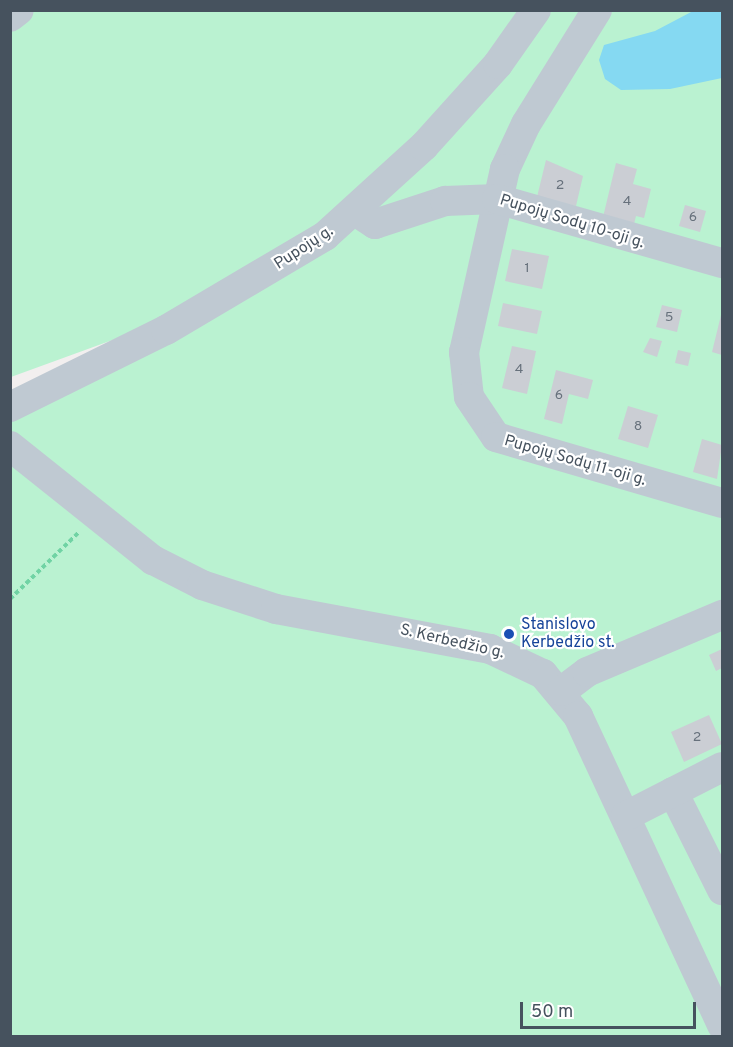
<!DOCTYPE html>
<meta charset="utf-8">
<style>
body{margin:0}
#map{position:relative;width:733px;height:1047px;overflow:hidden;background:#f2efef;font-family:Overpass,sans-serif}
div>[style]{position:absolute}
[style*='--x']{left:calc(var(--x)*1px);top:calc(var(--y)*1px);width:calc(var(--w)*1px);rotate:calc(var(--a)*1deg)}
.green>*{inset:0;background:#baf2d1}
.water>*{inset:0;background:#85d9f2}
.building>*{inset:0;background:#cbced4}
.path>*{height:4px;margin-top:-2px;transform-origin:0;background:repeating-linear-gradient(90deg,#70d3a4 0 4.5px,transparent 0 7.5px)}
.minor>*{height:30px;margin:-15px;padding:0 15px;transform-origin:15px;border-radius:15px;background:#bfc9d2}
.dots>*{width:16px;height:16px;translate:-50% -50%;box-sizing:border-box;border:3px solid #fff;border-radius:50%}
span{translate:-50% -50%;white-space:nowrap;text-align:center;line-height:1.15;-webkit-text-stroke:4.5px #fff;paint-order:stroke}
.number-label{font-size:14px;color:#67717c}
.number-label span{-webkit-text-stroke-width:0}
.street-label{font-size:16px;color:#46525e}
.transit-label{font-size:16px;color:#164399}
.left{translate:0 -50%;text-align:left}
.frame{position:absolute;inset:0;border:12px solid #46525e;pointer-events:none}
.scale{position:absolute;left:520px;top:1002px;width:176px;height:27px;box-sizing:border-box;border:3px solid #46525e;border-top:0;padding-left:8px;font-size:18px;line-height:21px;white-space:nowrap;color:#46525e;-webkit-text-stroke:4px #fff;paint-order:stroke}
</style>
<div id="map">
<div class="green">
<i style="clip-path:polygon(11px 11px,722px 11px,722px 1036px,11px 1036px,11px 416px,140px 330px,11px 377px)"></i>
</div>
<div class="water">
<i style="clip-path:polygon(693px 11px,722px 11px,722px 78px,670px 89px,621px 90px,605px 79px,599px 60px,604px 45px,655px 31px)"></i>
</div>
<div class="building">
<i style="clip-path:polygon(546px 160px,583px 176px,576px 206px,537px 197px)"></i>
<i style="clip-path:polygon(616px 163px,637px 169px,633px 184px,651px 189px,644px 218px,636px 216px,634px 224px,603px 217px)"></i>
<i style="clip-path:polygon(685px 205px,706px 211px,700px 232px,679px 226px)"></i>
<i style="clip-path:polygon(512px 249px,549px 256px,542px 289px,505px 281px)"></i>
<i style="clip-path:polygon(503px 303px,542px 311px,537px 334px,498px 326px)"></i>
<i style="clip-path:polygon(662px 305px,682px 310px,677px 332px,656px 327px)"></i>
<i style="clip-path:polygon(722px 311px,722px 355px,712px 352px)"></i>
<i style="clip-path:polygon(650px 338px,662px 341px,657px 357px,643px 352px)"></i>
<i style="clip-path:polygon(512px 346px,536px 351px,527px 394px,502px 388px)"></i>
<i style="clip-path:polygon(678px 350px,691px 353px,688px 366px,675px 363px)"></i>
<i style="clip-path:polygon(556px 370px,593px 380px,588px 399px,569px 394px,562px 424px,544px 419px)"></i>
<i style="clip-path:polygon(628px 406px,658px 415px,648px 448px,618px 439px)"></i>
<i style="clip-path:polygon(702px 439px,722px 445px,717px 479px,693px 472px)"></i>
<i style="clip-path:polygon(722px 649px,722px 668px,716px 671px,709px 655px)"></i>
<i style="clip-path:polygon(709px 715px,722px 744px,684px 762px,671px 732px)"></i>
</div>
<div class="path">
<i style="--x:10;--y:599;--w:95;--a:-44.1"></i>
</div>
<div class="minor">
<i style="--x:597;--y:10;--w:134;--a:121.9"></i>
<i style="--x:526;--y:124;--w:50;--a:115"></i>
<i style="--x:505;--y:169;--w:188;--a:102.6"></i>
<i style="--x:464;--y:352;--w:45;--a:83.7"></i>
<i style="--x:469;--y:397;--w:48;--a:56"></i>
<i style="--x:496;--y:437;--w:235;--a:16.3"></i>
<i style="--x:10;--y:17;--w:11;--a:-38"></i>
<i style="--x:355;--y:211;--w:24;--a:33"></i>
<i style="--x:375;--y:224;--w:74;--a:-18.2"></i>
<i style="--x:445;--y:201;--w:52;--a:-2.2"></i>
<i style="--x:497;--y:199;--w:234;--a:15.9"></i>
<i style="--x:10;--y:407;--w:174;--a:-26.3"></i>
<i style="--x:166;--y:330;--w:185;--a:-30.6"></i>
<i style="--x:325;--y:236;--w:134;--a:-42.3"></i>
<i style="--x:424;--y:146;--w:110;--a:-47.9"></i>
<i style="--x:498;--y:64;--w:66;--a:-54.9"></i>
<i style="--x:10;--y:446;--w:183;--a:38.6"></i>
<i style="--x:153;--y:560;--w:55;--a:27"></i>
<i style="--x:202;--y:585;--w:78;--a:18"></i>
<i style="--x:276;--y:609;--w:218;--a:10.6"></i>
<i style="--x:490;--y:649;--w:59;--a:25.3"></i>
<i style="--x:543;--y:674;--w:55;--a:50.2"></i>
<i style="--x:578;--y:716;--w:341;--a:65"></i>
<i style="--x:562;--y:691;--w:31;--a:-37"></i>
<i style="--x:587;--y:672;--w:147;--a:-22.9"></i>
<i style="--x:673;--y:792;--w:110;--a:63.4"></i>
<i style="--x:626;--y:816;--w:108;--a:-27"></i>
</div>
<div class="dots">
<i style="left:509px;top:634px;background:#1a4fb4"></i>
</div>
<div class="number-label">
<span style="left:560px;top:186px">2</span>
<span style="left:627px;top:202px">4</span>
<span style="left:693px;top:218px">6</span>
<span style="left:527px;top:269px">1</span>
<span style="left:669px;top:318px">5</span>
<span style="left:519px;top:370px">4</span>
<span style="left:559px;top:396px">6</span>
<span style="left:638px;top:427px">8</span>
<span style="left:697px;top:738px">2</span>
</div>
<div class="street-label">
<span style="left:572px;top:222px;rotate:17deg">Pupojų Sodų 10-oji g.</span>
<span style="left:304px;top:248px;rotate:-33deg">Pupojų g.</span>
<span style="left:575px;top:461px;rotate:16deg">Pupojų Sodų 11-oji g.</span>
<span style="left:452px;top:642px;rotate:13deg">S. Kerbedžio g.</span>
</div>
<div class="transit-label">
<span class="left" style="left:521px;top:634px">Stanislovo<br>Kerbedžio st.</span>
</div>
<div class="frame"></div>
<div class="scale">50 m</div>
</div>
